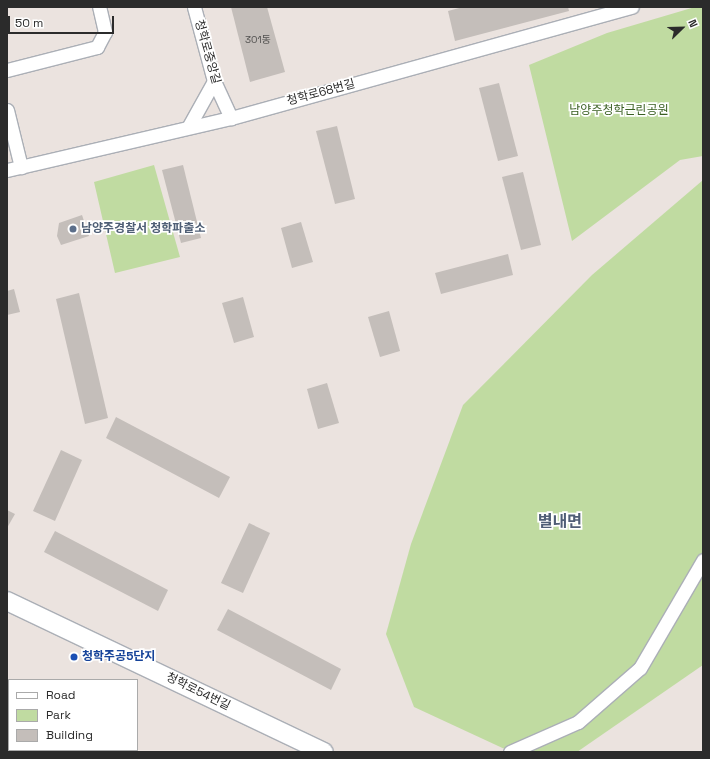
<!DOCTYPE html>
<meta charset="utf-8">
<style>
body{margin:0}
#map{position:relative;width:710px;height:759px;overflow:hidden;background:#ebe3df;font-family:"Space Grotesk","Noto Sans KR",sans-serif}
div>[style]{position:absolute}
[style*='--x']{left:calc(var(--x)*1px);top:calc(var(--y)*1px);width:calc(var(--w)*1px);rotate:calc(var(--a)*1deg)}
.green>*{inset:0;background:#c0dba1}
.building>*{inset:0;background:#c4beba}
.roads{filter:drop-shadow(1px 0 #abafb6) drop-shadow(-1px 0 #abafb6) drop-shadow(0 1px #abafb6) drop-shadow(0 -1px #abafb6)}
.street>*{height:13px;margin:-6.5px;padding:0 6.5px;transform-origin:6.5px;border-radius:6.5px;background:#fff}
.secondary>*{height:18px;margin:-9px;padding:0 9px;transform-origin:9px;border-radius:9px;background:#fff}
.dots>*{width:11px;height:11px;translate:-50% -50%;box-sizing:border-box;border:2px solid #fff;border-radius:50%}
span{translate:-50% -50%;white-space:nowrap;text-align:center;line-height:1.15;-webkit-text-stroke:3.5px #fff;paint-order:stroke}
.number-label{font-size:10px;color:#51504f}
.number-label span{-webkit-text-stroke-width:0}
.street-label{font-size:12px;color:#2b2b2b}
.park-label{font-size:12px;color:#3b6023}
.service-label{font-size:12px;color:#4e5e75;font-weight:700}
.left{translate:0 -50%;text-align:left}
.transit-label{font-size:12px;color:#164399;font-weight:700}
.district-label{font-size:16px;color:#505e76;font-weight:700}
.frame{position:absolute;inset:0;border:8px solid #2b2b2b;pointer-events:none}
.legend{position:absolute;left:8px;top:679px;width:130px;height:72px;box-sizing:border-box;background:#fff;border:1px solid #aaa;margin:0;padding:5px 7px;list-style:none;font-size:12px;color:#2b2b2b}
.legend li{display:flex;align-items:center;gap:8px;height:20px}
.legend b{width:20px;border:1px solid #aaa}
.north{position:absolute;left:662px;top:8px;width:40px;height:40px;-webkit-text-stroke:3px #fff;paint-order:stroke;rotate:67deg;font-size:11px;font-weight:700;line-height:16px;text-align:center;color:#2b2b2b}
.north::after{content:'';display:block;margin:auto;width:14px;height:18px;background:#2b2b2b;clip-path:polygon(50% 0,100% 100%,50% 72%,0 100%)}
.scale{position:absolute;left:8px;top:16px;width:106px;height:18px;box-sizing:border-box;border:2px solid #2b2b2b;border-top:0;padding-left:5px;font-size:12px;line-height:14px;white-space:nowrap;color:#2b2b2b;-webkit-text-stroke:3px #fff;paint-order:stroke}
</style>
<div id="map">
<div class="green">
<i style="clip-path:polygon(695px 7px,703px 7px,703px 156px,680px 160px,572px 241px,529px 65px,607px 33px)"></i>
<i style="clip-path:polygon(154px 165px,180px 257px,115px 273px,94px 182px)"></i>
<i style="clip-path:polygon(703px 180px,703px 665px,577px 752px,511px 752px,414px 707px,386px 634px,411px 544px,463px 405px,592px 275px)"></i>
</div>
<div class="building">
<i style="clip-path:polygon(231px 7px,267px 7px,285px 72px,250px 82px)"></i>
<i style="clip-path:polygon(463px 7px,568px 7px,569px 11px,455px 41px,448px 11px)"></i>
<i style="clip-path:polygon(499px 83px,518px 156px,498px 161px,479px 88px)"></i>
<i style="clip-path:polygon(337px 126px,355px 199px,335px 204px,316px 131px)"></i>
<i style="clip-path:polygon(183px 165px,201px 238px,181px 243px,162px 170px)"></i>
<i style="clip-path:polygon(523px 172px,541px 245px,521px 250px,502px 177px)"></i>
<i style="clip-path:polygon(82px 215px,89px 236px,61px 245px,57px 236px,59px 223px)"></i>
<i style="clip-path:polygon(301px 222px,313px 262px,292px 268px,281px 228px)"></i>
<i style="clip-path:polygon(508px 254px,513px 275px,441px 294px,435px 273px)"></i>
<i style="clip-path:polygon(14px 289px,20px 312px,7px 315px,7px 291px)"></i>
<i style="clip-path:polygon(79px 293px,108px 418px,85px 424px,56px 299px)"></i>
<i style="clip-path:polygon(243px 297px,254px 337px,234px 343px,222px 303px)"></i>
<i style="clip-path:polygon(389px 311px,400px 351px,380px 357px,368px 317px)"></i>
<i style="clip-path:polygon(327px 383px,339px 423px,318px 429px,307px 389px)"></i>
<i style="clip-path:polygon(116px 417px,230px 477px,219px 498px,106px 438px)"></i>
<i style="clip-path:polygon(61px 450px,82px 460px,55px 521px,33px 511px)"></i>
<i style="clip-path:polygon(7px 510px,15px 514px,7px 528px)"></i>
<i style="clip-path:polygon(249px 523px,270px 533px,243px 593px,221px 583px)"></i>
<i style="clip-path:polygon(55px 531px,168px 590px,158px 611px,44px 552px)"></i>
<i style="clip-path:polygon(228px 609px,341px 669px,331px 690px,217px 630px)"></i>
</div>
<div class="roads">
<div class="street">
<i style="--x:194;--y:7;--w:77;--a:74.9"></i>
<i style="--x:214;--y:81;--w:41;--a:65.3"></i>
<i style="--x:7;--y:70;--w:93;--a:-14.3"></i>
<i style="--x:97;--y:47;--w:17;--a:-62"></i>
<i style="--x:105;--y:32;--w:26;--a:-103"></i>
<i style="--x:7;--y:110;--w:59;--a:76.2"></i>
<i style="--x:189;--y:126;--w:51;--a:-60.9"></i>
<i style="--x:7;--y:170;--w:230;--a:-13.1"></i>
<i style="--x:231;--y:118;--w:416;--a:-15.5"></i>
<i style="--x:510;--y:752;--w:74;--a:-23.8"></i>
<i style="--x:578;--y:722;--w:82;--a:-41.1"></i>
<i style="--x:640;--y:668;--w:125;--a:-59.7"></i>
</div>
<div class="secondary">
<i style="--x:7;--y:601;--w:351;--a:25.5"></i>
</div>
</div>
<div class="dots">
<i style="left:73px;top:229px;background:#5c6f8a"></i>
<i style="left:74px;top:657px;background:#1a4fb4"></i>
</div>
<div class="number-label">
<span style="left:258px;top:40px">301동</span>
</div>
<div class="street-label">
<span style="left:207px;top:52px;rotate:74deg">청학로중앙길</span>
<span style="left:321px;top:93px;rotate:-15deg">청학로68번길</span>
<span style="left:198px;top:692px;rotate:26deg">청학로54번길</span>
</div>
<div class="park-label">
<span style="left:619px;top:111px">남양주청학근린공원</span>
</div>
<div class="service-label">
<span class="left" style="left:81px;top:229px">남양주경찰서 청학파출소</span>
</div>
<div class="transit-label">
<span class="left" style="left:82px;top:657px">청학주공5단지</span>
</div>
<div class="district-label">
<span style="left:560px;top:522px">별내면</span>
</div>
<div class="frame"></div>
<ul class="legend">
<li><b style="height:5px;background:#fff"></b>Road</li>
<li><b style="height:11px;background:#c0dba1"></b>Park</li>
<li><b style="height:11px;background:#c4beba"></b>Building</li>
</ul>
<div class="north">N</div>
<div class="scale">50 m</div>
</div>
